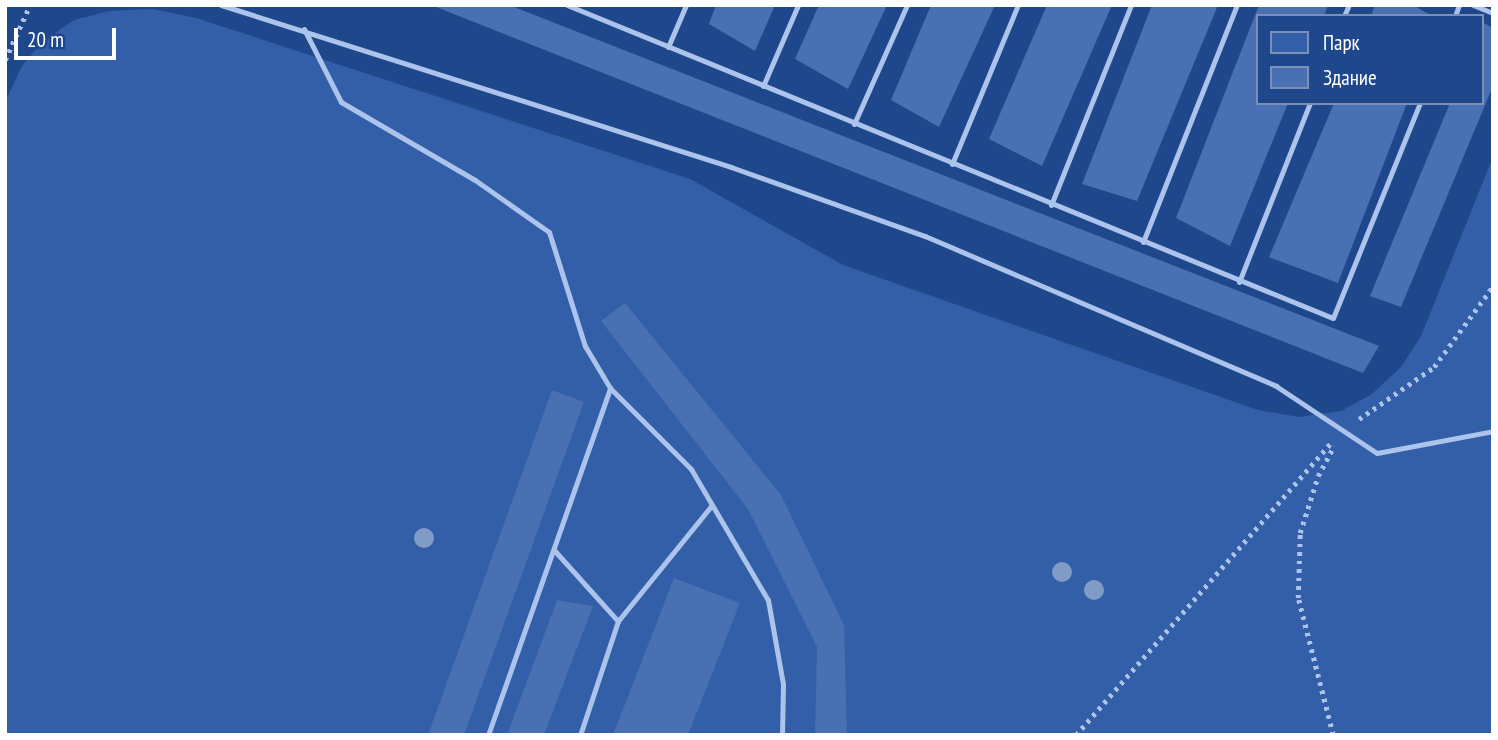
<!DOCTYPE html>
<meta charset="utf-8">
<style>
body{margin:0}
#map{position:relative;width:1498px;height:740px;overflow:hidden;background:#1f478b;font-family:"PT Sans Narrow",sans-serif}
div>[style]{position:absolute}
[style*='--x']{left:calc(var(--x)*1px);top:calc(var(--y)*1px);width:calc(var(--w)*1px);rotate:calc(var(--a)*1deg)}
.green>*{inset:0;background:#335fa8}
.building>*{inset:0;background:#4870b3}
.path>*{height:4.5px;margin-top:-2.25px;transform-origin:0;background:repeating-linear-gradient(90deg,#acc4ec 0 3.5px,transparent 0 8.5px)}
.service>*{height:5px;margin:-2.5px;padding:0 2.5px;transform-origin:2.5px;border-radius:2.5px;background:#acc4ec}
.trees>*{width:20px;height:20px;margin:-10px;border-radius:50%;background:#819bc7}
span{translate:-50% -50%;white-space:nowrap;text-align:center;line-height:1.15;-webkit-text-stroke:7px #1f478b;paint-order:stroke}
.frame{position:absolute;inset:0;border:7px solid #fff;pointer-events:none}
.legend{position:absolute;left:1256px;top:14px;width:228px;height:91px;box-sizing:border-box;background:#1f478b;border:2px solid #7991b9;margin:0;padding:9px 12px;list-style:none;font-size:21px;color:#fff}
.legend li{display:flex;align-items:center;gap:14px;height:35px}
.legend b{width:35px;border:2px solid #7991b9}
.scale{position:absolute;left:14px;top:28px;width:102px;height:32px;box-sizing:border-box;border:4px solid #fff;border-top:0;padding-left:9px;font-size:21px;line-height:24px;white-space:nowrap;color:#fff;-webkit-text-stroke:5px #1f478b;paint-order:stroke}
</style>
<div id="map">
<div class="green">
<i style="clip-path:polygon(153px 9px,196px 18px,690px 179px,843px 265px,1258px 410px,1299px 417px,1341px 411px,1372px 394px,1401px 367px,1421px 336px,1493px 157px,1493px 735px,5px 735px,5px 102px,22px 66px,41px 43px,74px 20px,109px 11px)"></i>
</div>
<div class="building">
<i style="clip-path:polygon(431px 5px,509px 5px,1379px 346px,1363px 373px)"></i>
<i style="clip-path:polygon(716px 5px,775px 5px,755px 51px,709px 24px)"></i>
<i style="clip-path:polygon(819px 5px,887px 5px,848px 89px,795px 59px)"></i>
<i style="clip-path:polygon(931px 5px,995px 5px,939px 127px,891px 100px)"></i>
<i style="clip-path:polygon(1047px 5px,1112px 5px,1042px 166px,989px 139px)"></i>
<i style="clip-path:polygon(1152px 5px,1218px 5px,1137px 201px,1082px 184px)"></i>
<i style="clip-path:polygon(1259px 5px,1328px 5px,1324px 16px,1258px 16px,1258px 103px,1288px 103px,1230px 246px,1176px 218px)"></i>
<i style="clip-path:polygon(1375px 5px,1413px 5px,1432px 16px,1371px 16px)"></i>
<i style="clip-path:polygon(1484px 23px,1493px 28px,1493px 86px,1401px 307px,1370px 296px,1450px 103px,1482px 103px)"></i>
<i style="clip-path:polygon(1334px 103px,1407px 103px,1338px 283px,1269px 257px)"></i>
<i style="clip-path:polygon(625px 303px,781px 495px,844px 625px,847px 735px,815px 735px,817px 647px,748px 509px,601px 321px)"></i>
<i style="clip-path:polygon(552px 390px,584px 402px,464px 735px,428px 735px)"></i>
<i style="clip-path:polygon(674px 578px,740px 603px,688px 735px,613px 735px)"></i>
<i style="clip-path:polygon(557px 600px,593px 606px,544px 735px,507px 735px)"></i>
</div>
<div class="path">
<i style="--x:5;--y:60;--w:60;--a:-65.6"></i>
<i style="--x:1359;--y:419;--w:91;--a:-34.7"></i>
<i style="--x:1434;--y:367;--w:100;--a:-53.9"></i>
<i style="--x:1076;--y:735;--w:388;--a:-48.9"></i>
<i style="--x:1333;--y:735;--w:141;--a:-104.3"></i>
<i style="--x:1298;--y:598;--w:65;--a:-88.2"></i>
<i style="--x:1300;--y:533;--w:60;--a:-72.5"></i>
<i style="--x:1318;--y:476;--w:34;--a:-62"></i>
</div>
<div class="service">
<i style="--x:221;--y:5;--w:535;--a:17.62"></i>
<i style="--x:731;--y:167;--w:206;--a:19.6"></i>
<i style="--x:925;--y:236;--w:382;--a:23.1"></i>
<i style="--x:1276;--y:386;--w:121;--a:33.6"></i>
<i style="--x:1377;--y:453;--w:118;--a:-10.7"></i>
<i style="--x:567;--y:5;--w:827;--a:22.23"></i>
<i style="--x:1333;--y:318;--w:232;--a:-68"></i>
<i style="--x:1473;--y:5;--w:22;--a:22"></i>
<i style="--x:1344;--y:16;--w:12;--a:-66"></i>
<i style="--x:1455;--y:16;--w:12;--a:-70"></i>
<i style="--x:304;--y:29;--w:82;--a:63.1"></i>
<i style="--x:341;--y:102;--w:155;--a:30.2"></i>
<i style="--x:475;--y:180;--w:90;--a:35.1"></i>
<i style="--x:549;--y:232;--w:120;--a:72.5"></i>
<i style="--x:585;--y:346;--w:49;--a:59.2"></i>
<i style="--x:610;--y:388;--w:115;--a:45"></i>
<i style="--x:691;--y:469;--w:152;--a:59.6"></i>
<i style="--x:768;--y:600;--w:85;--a:79.9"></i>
<i style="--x:783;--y:684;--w:51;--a:91.1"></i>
<i style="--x:668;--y:47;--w:46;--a:-66.8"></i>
<i style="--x:763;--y:86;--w:88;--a:-66.6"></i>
<i style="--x:854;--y:124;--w:130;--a:-66"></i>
<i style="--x:952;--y:164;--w:172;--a:-67.5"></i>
<i style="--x:1051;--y:205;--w:215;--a:-68.2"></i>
<i style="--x:1143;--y:242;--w:255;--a:-68.4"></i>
<i style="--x:1239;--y:282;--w:193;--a:-68.4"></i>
<i style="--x:554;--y:550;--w:96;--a:48"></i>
<i style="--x:618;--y:621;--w:120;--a:108.4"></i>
<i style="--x:618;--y:621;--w:149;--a:-51"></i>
<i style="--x:488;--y:735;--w:368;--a:-70.6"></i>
</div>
<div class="trees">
<i style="left:424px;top:538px"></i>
<i style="left:1062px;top:572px"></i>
<i style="left:1094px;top:590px"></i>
</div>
<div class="frame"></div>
<ul class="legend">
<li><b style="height:19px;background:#335fa8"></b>Парк</li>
<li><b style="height:19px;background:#4870b3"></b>Здание</li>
</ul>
<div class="scale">20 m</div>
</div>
